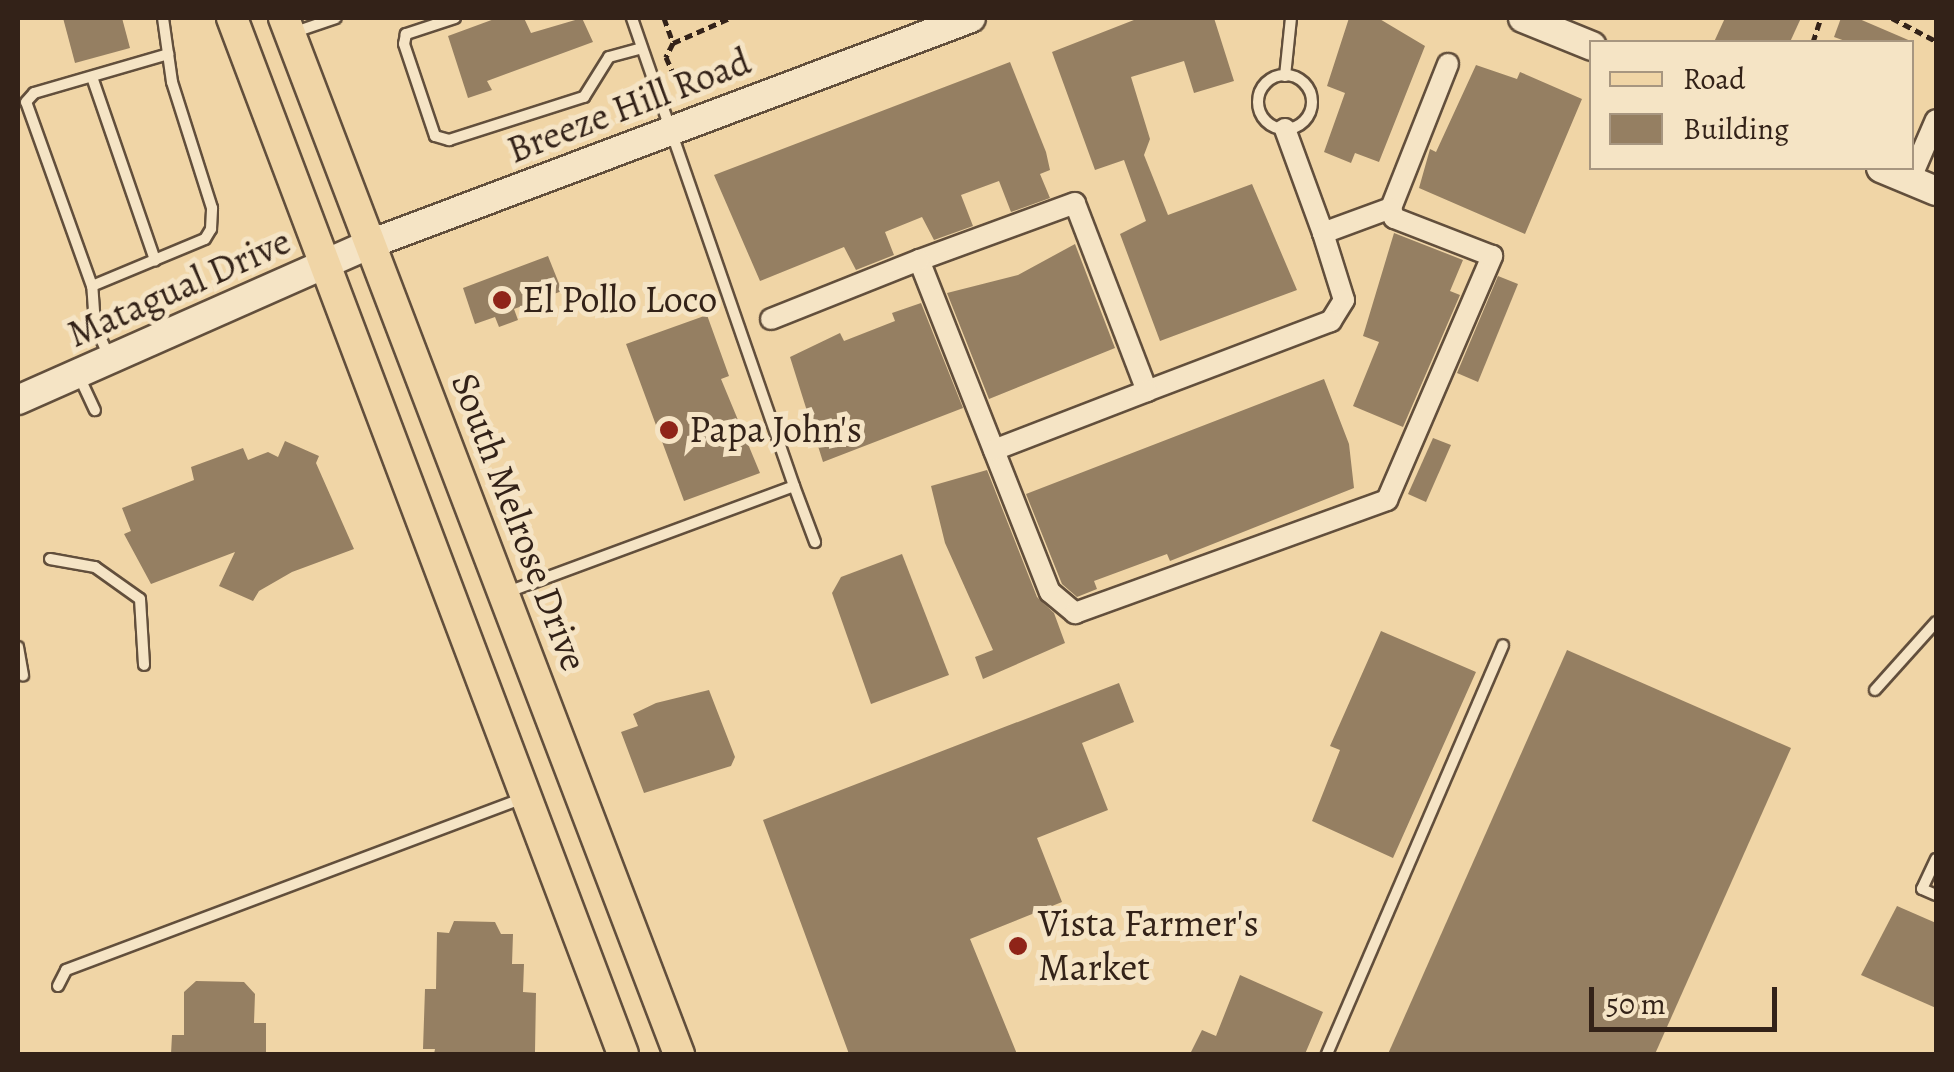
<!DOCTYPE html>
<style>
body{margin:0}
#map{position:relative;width:1954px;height:1072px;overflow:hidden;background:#f0d5a6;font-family:Alegreya,serif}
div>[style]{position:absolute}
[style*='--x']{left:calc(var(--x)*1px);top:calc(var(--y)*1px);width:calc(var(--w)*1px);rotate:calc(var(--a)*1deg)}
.building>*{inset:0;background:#957f62}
.path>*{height:5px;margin-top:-2.5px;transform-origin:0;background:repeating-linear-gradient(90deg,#332218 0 8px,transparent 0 13px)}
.roads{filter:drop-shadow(2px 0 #624f3c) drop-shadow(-2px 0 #624f3c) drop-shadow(0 2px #624f3c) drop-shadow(0 -2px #624f3c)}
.lane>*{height:10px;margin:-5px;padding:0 5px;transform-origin:5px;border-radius:5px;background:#f5e4c5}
.lane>.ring{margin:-5px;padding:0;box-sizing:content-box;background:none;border:10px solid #f5e4c5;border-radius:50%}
.street>*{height:20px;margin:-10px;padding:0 10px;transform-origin:10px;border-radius:10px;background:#f5e4c5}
.secondary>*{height:28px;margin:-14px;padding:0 14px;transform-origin:14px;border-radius:14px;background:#f5e4c5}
.primary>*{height:30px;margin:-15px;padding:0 15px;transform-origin:15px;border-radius:15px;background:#f0d5a6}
.dots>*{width:28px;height:28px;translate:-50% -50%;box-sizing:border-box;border:5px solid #f5e4c5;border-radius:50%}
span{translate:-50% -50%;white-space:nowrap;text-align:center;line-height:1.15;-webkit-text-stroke:10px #f5e4c5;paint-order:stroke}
.street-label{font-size:38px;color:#332218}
.poi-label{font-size:38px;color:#332218}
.left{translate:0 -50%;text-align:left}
.frame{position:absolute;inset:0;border:20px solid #332218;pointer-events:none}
.legend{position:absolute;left:1589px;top:40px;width:325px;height:130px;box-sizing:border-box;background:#f5e4c5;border:2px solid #a79680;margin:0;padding:12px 18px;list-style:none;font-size:30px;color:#332218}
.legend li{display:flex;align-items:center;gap:20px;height:50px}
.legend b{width:50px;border:2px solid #a79680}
.scale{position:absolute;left:1589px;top:987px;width:188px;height:45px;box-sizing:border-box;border:5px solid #332218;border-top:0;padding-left:12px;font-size:30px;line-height:35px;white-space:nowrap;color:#332218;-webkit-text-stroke:8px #f5e4c5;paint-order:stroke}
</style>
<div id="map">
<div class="building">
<i style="clip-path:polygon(63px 18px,122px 18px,130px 48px,75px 63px)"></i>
<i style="clip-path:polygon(497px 18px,524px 18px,531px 33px,582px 18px,593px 42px,487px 81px,492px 90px,468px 98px,448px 36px)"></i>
<i style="clip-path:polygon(1139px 18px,1214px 18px,1234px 81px,1194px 93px,1184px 61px,1131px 77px,1150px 139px,1144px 155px,1168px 215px,1252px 184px,1297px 290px,1160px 341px,1120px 234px,1146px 221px,1124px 160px,1095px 170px,1052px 52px)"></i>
<i style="clip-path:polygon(1349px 18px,1378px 18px,1425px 46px,1379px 162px,1355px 153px,1351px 163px,1324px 152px,1345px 93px,1327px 86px)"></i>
<i style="clip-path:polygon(1725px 18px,1801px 18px,1790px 42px,1714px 42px)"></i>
<i style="clip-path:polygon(1841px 18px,1857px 18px,1913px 42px,1848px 42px,1834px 37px)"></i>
<i style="clip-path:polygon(1010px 62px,1046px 152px,1050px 170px,1040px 174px,1050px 198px,1011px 212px,999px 181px,961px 195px,973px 226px,934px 240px,922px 217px,885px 232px,894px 255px,856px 270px,844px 247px,760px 281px,714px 175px)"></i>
<i style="clip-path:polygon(1476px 65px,1517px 79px,1520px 72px,1582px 99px,1525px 234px,1419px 188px,1430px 149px,1436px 152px)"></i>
<i style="clip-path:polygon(1394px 233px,1463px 260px,1450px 291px,1460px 295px,1403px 427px,1353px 406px,1379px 342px,1363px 336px)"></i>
<i style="clip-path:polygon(1075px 244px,1115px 348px,989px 399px,947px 293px,1018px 275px)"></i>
<i style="clip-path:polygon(548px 256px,562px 291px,514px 309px,518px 320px,499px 327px,495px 317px,475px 324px,463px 288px)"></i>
<i style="clip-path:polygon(1498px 276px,1518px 284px,1478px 382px,1457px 373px)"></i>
<i style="clip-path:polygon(921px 303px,963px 408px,823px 462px,790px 357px,840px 333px,844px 341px,895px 321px,892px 313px)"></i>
<i style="clip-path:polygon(707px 315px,729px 376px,721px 379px,760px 473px,684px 501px,626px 344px)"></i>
<i style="clip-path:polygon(1324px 379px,1349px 444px,1354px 488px,1170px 561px,1167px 554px,1094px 581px,1097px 589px,1077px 597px,1062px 584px,1026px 494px)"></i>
<i style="clip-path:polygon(1433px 438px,1451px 445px,1426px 502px,1408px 494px)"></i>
<i style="clip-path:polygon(285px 441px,319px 456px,316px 463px,354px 549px,292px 572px,259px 591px,253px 601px,219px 586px,235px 552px,151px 584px,124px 534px,131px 531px,122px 508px,194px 480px,191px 467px,243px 448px,248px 460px,268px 452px,278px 457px)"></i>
<i style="clip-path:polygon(987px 470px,1037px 597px,1054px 613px,1065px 643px,983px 679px,975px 657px,993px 650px,945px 543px,931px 486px)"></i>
<i style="clip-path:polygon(902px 554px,949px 675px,871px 704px,832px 593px,841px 577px)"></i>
<i style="clip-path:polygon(1381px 631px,1476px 672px,1393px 858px,1312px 821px,1340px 750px,1330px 746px)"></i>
<i style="clip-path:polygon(1567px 650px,1791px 748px,1655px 1054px,1388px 1054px)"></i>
<i style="clip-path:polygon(1119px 683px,1134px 722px,1082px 743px,1108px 810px,1037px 838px,1062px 902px,970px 939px,1017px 1054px,849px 1054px,763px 820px)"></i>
<i style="clip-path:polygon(709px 690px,735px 757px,731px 766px,644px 793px,621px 732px,638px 726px,633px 714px,656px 703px)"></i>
<i style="clip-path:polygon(1897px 906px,1936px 923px,1936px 1008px,1861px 975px)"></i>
<i style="clip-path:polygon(454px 921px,495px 922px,501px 934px,513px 934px,512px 964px,524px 964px,523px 992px,536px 993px,535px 1052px,434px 1054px,435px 1049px,423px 1049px,425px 989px,436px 989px,437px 932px,449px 933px)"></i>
<i style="clip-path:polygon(1240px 975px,1323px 1012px,1305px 1054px,1190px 1054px,1202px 1030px,1216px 1036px)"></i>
<i style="clip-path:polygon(196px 981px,244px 982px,255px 994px,254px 1023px,266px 1023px,266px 1054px,171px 1054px,172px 1035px,184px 1035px,184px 992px)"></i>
</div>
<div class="path">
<i style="--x:664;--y:18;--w:27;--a:70"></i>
<i style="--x:673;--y:43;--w:16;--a:117"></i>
<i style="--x:666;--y:57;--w:47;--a:66.2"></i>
<i style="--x:1892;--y:18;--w:50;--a:27.6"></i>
<i style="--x:1813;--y:42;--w:25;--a:-72"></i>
<i style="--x:673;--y:43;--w:62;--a:-23.7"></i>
</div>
<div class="roads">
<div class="lane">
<i style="--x:455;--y:18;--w:52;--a:161.9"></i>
<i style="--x:406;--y:34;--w:10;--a:101"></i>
<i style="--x:404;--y:44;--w:97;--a:71.4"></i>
<i style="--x:435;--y:136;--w:15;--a:16"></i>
<i style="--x:449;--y:140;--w:142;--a:-17.7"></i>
<i style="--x:584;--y:97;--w:47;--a:-58"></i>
<i style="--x:609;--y:57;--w:34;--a:-15"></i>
<i style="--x:295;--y:32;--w:43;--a:-18.9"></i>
<i class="ring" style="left:1258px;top:75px;width:44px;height:44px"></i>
<i style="--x:1285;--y:76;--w:58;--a:-84.1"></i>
<i style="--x:92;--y:77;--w:194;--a:71"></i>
<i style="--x:92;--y:286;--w:195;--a:-109.7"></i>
<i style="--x:26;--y:102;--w:12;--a:-48"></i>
<i style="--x:34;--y:93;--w:140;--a:-16.2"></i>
<i style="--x:110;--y:359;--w:37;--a:-114"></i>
<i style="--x:95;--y:325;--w:39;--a:-94"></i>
<i style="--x:92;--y:286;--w:122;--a:-22.6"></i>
<i style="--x:205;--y:239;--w:12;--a:-59"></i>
<i style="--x:211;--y:229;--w:21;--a:-87"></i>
<i style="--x:212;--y:208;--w:132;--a:-107.6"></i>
<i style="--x:172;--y:82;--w:65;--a:-98"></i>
<i style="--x:78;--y:374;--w:40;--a:65"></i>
<i style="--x:794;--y:486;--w:60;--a:69.4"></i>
<i style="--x:50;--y:559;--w:46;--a:10.1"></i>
<i style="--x:95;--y:567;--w:55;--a:35.4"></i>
<i style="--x:140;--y:599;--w:66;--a:86.5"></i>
<i style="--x:505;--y:593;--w:308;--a:-20.3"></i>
<i style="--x:794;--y:486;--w:495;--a:-109.1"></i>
<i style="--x:18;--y:647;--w:29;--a:80"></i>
<i style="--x:1875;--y:690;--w:91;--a:-48.1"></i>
<i style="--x:1936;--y:859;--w:33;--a:115"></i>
<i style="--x:1922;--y:889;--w:15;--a:23"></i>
<i style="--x:58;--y:986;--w:18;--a:-63"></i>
<i style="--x:66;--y:970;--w:487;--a:-20.6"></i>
<i style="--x:1327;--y:1054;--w:445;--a:-66.7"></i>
</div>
<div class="street">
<i style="--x:1285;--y:129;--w:111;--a:69.9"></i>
<i style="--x:1323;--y:233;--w:72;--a:-20.2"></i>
<i style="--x:1391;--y:208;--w:155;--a:-68.4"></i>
<i style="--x:1910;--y:180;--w:65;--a:-66.6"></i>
<i style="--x:1323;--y:233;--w:70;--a:72.6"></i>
<i style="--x:1344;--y:300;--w:25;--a:122"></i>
<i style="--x:1331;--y:321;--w:197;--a:159.2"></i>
<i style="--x:1147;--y:391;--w:201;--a:-111"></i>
<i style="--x:1075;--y:203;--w:166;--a:159.9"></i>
<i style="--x:919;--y:260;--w:357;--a:68.5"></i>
<i style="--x:1050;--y:592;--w:33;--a:40"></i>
<i style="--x:1075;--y:613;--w:332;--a:-19.9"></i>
<i style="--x:1387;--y:500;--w:266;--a:-66.7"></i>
<i style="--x:1492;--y:256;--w:105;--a:-158.8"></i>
<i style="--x:1394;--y:218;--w:10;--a:-107"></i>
<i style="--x:771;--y:319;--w:159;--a:-21.7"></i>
<i style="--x:994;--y:450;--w:164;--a:-21.1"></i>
</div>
<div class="secondary">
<i style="--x:1523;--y:18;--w:74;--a:22.1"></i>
<i style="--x:1881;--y:168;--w:60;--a:22.7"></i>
<i style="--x:18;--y:400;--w:385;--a:-23.9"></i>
<i style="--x:370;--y:244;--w:642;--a:-20.61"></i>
</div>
<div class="primary">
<i style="--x:232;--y:18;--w:1107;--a:69.32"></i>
<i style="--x:284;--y:18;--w:1109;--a:69.13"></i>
</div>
</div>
<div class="dots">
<i style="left:502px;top:300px;background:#8f2418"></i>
<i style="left:669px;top:430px;background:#8f2418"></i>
<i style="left:1018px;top:946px;background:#8f2418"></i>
</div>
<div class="street-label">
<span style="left:629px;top:106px;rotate:-21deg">Breeze Hill Road</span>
<span style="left:179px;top:288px;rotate:-24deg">Matagual Drive</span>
<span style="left:519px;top:522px;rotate:69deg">South Melrose Drive</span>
</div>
<div class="poi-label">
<span class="left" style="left:522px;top:300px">El Pollo Loco</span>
<span class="left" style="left:689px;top:430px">Papa John's</span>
<span class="left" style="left:1038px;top:946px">Vista Farmer's<br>Market</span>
</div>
<div class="frame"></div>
<ul class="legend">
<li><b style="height:12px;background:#f0d5a6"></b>Road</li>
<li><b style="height:28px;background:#957f62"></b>Building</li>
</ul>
<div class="scale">50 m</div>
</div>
